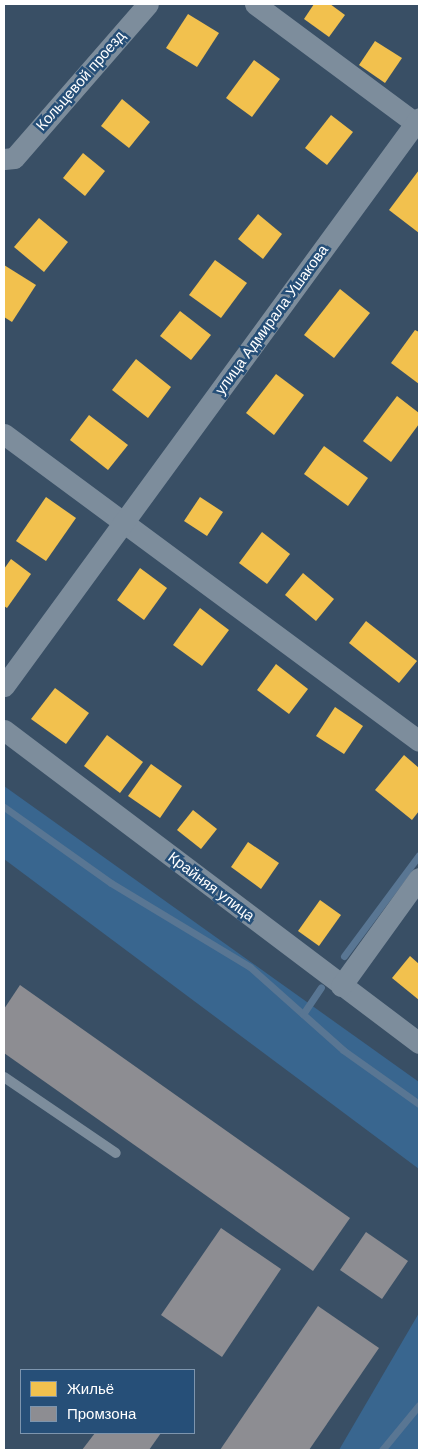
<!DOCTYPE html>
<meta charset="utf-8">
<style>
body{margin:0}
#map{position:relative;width:423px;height:1454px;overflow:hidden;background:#394f65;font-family:"DM Sans",sans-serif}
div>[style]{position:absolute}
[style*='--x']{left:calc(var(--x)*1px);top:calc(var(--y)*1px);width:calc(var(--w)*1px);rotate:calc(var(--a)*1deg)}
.green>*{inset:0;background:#39668f}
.homes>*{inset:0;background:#f2c14e}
.industry>*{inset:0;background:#8d8d92}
.stream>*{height:7px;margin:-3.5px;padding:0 3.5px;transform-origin:3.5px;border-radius:3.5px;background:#597693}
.service>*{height:10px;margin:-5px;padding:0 5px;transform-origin:5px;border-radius:5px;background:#7d8d9c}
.minor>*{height:21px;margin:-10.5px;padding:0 10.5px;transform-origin:10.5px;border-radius:10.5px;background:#7d8d9c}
span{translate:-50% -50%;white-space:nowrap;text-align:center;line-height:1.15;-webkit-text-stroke:5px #264f78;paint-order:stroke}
.street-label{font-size:15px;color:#fff}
.frame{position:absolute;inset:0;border:5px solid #fff;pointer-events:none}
.legend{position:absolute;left:20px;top:1369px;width:175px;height:65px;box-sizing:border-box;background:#264f78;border:1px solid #7d95ae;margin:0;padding:6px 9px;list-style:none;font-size:15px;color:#fff}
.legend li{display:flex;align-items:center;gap:10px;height:25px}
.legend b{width:25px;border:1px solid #7d95ae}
</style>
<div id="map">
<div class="green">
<i style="clip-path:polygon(4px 786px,419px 1082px,419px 1169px,4px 859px)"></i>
<i style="clip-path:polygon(419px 1313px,419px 1450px,339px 1450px)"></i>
</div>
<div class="homes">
<i style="clip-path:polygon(314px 4px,330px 4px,345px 15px,329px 37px,304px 19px)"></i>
<i style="clip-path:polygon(188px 14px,219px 33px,197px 67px,166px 48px)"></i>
<i style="clip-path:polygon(375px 41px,402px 58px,385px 83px,359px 65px)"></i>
<i style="clip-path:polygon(254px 60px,280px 79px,252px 117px,226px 98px)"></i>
<i style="clip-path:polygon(122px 99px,150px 122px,129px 148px,101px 126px)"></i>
<i style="clip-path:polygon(331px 115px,353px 132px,327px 165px,305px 148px)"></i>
<i style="clip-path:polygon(83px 153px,105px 171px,85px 196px,63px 178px)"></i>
<i style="clip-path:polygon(419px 170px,419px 233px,389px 210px)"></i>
<i style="clip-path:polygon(258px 214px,282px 234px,263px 259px,238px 239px)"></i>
<i style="clip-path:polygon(39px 218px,68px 242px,44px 272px,14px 247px)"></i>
<i style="clip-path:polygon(215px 260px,247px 283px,221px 318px,189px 295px)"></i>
<i style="clip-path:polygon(4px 265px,36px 285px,12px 322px,4px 317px)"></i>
<i style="clip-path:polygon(340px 289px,370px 313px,334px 358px,304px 335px)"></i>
<i style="clip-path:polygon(180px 311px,211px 335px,191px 360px,160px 336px)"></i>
<i style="clip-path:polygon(415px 330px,419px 332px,419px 384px,391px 363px)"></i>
<i style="clip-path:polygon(136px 359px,171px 387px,148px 418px,112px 390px)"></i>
<i style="clip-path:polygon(276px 374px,304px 395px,274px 435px,246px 413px)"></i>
<i style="clip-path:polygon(397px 396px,419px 413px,419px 424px,391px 462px,363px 441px)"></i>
<i style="clip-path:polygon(89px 415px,128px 445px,108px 470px,70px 440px)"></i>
<i style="clip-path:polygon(324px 446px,368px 478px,348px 506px,304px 474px)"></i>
<i style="clip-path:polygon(46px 497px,76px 518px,46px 561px,16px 541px)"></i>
<i style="clip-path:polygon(200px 497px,223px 512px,207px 536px,184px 521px)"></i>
<i style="clip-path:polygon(262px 532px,290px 554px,267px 584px,239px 563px)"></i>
<i style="clip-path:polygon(11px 559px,31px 574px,7px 608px,4px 606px,4px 569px)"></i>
<i style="clip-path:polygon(140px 568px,167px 588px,144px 620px,117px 600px)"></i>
<i style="clip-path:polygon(303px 573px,334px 599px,316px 621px,285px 595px)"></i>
<i style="clip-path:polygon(200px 608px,229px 630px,202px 666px,173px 645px)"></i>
<i style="clip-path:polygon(366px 621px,417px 661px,399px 683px,349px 643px)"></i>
<i style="clip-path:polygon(276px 664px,308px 689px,289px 714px,257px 690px)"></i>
<i style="clip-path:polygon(55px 688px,89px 713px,66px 744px,31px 719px)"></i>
<i style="clip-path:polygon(335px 707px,363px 726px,344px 754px,316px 736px)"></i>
<i style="clip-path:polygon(107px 735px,143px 762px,120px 793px,84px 766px)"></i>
<i style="clip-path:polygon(404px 755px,419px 768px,419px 811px,412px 820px,375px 790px)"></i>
<i style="clip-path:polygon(151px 764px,182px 786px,160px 818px,128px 796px)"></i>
<i style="clip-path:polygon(193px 810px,217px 829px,201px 849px,177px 830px)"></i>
<i style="clip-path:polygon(248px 842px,279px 863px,261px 889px,231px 867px)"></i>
<i style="clip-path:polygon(320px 900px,341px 915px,319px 946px,298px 931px)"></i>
<i style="clip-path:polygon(410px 956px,419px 964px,419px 1000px,392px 978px)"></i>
</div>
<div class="industry">
<i style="clip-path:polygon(20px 985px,350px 1218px,313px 1271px,4px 1053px,4px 1009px)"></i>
<i style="clip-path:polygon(221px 1228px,281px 1269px,222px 1357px,161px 1315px)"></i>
<i style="clip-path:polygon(366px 1232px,408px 1261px,382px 1299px,340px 1270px)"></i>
<i style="clip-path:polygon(318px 1306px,379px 1348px,309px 1450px,220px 1450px)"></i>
<i style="clip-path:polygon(95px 1433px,161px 1433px,149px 1450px,82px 1450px)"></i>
</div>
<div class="stream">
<i style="--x:4;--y:807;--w:131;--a:35.4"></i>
<i style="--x:111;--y:883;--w:162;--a:31.1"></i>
<i style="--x:250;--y:967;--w:125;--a:41.7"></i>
<i style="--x:343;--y:1050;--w:93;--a:35.4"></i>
<i style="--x:344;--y:956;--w:126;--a:-53.4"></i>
<i style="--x:303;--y:1014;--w:32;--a:-56"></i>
<i style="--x:382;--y:1450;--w:58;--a:-50.6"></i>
</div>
<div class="service">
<i style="--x:4;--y:1077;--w:135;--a:34.2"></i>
</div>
<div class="minor">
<i style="--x:255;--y:4;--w:204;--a:36.6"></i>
<i style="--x:4;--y:159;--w:10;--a:-6"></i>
<i style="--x:14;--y:158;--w:204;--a:-49"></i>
<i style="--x:4;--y:434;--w:516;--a:36.49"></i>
<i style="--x:4;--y:686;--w:703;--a:-53.85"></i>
<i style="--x:4;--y:730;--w:520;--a:37.02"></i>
<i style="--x:341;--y:986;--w:133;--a:-54.2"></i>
</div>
<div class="street-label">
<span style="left:81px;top:81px;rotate:-49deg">Кольцевой проезд</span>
<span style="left:272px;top:320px;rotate:-54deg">улица Адмирала Ушакова</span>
<span style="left:211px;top:887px;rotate:37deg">Крайняя улица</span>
</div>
<div class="frame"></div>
<ul class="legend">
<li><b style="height:14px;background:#f2c14e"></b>Жильё</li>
<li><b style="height:14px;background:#8d8d92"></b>Промзона</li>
</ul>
</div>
